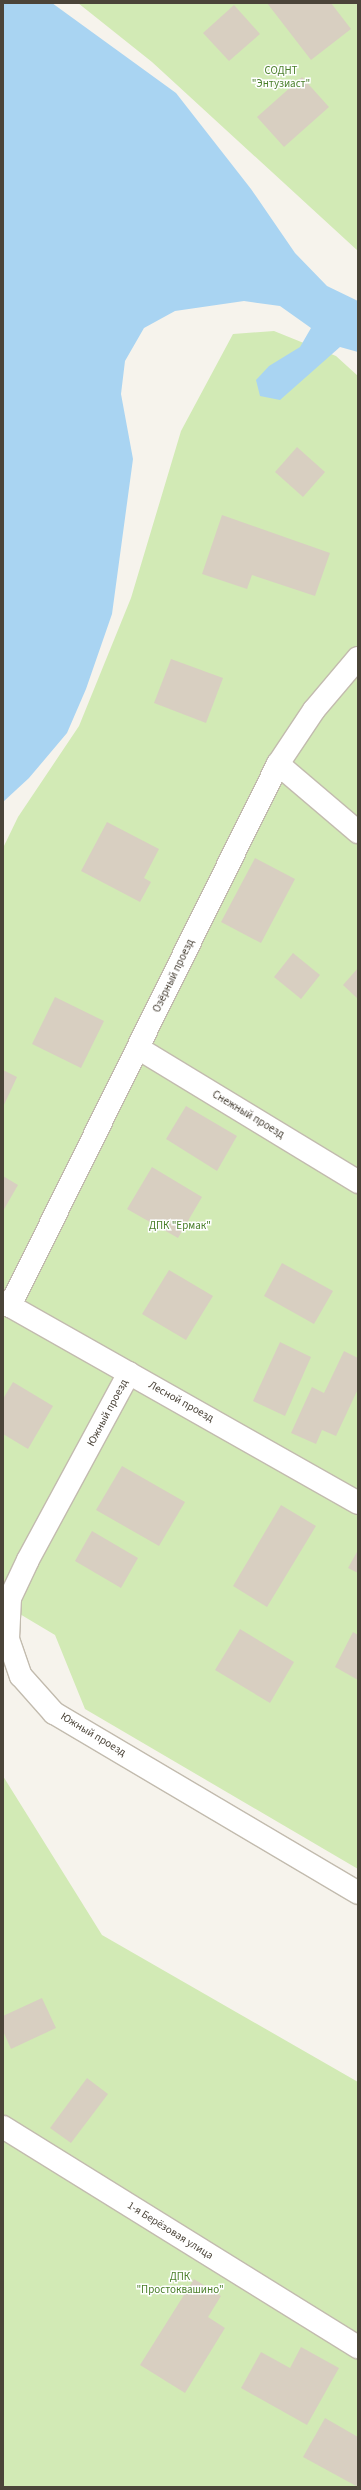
<!DOCTYPE html>
<meta charset="utf-8">
<style>
body{margin:0}
#map{position:relative;width:361px;height:2490px;overflow:hidden;background:#f6f3ec;font-family:"Source Sans 3",sans-serif}
div>[style]{position:absolute}
[style*='--x']{left:calc(var(--x)*1px);top:calc(var(--y)*1px);width:calc(var(--w)*1px);rotate:calc(var(--a)*1deg)}
.green>*{inset:0;background:#d2eab5}
.water>*{inset:0;background:#a9d4f2}
.building>*{inset:0;background:#d8cfc1}
.roads{filter:drop-shadow(1px 0 #c2bbae) drop-shadow(-1px 0 #c2bbae) drop-shadow(0 1px #c2bbae) drop-shadow(0 -1px #c2bbae)}
.minor>*{height:22px;margin:-11px;padding:0 11px;transform-origin:11px;border-radius:11px;background:#fff}
span{translate:-50% -50%;white-space:nowrap;text-align:center;line-height:1.15;-webkit-text-stroke:3px #fff;paint-order:stroke}
.park-label{font-size:11px;color:#4a7f2a}
.street-label{font-size:11px;color:#4b4439}
.frame{position:absolute;inset:0;border:4px solid #4b4439;pointer-events:none}
</style>
<div id="map">
<div class="green">
<i style="clip-path:polygon(78px 3px,358px 3px,358px 251px,152px 62px)"></i>
<i style="clip-path:polygon(274px 331px,336px 356px,358px 376px,358px 1869px,85px 1709px,55px 1635px,3px 1604px,3px 848px,18px 817px,79px 726px,131px 598px,181px 431px,233px 334px)"></i>
<i style="clip-path:polygon(3px 1776px,102px 1935px,358px 2082px,358px 2487px,3px 2487px)"></i>
</div>
<div class="water">
<i style="clip-path:polygon(3px 3px,52px 3px,176px 93px,251px 189px,295px 253px,327px 286px,358px 301px,358px 352px,340px 347px,280px 400px,260px 396px,256px 380px,269px 366px,300px 347px,311px 328px,280px 306px,244px 301px,175px 311px,144px 328px,125px 361px,121px 394px,133px 459px,112px 614px,86px 689px,67px 733px,29px 778px,3px 802px)"></i>
</div>
<div class="building">
<i style="clip-path:polygon(267px 3px,331px 3px,351px 29px,311px 60px)"></i>
<i style="clip-path:polygon(234px 5px,260px 34px,229px 61px,203px 33px)"></i>
<i style="clip-path:polygon(302px 77px,329px 107px,284px 147px,257px 117px)"></i>
<i style="clip-path:polygon(297px 447px,325px 472px,303px 497px,275px 472px)"></i>
<i style="clip-path:polygon(222px 515px,330px 553px,315px 596px,252px 575px,247px 589px,202px 574px)"></i>
<i style="clip-path:polygon(171px 659px,223px 678px,206px 723px,154px 703px)"></i>
<i style="clip-path:polygon(107px 822px,159px 849px,144px 878px,151px 882px,140px 902px,81px 871px)"></i>
<i style="clip-path:polygon(255px 858px,295px 879px,261px 943px,221px 922px)"></i>
<i style="clip-path:polygon(293px 953px,320px 975px,301px 999px,274px 977px)"></i>
<i style="clip-path:polygon(358px 968px,358px 999px,343px 985px)"></i>
<i style="clip-path:polygon(55px 997px,104px 1021px,81px 1068px,32px 1044px)"></i>
<i style="clip-path:polygon(3px 1070px,17px 1077px,3px 1107px)"></i>
<i style="clip-path:polygon(186px 1106px,237px 1136px,217px 1171px,166px 1139px)"></i>
<i style="clip-path:polygon(152px 1167px,202px 1197px,178px 1238px,127px 1209px)"></i>
<i style="clip-path:polygon(3px 1176px,18px 1185px,3px 1211px)"></i>
<i style="clip-path:polygon(282px 1263px,333px 1291px,314px 1324px,264px 1296px)"></i>
<i style="clip-path:polygon(169px 1270px,213px 1296px,186px 1340px,142px 1314px)"></i>
<i style="clip-path:polygon(280px 1342px,311px 1357px,285px 1416px,253px 1401px)"></i>
<i style="clip-path:polygon(344px 1351px,358px 1358px,358px 1389px,336px 1436px,322px 1430px,316px 1444px,291px 1433px,312px 1387px,324px 1393px)"></i>
<i style="clip-path:polygon(13px 1382px,53px 1406px,28px 1449px,3px 1434px,3px 1399px)"></i>
<i style="clip-path:polygon(122px 1466px,185px 1502px,159px 1546px,96px 1510px)"></i>
<i style="clip-path:polygon(281px 1505px,316px 1526px,267px 1607px,233px 1586px)"></i>
<i style="clip-path:polygon(92px 1531px,138px 1558px,121px 1588px,75px 1561px)"></i>
<i style="clip-path:polygon(358px 1550px,358px 1573px,348px 1568px)"></i>
<i style="clip-path:polygon(240px 1629px,294px 1662px,270px 1703px,215px 1670px)"></i>
<i style="clip-path:polygon(353px 1632px,358px 1635px,358px 1680px,335px 1667px)"></i>
<i style="clip-path:polygon(42px 1998px,56px 2028px,11px 2049px,3px 2031px,3px 2016px)"></i>
<i style="clip-path:polygon(87px 2078px,108px 2094px,71px 2143px,50px 2128px)"></i>
<i style="clip-path:polygon(194px 2279px,221px 2296px,208px 2317px,225px 2328px,185px 2393px,140px 2365px)"></i>
<i style="clip-path:polygon(301px 2347px,339px 2368px,307px 2425px,241px 2388px,261px 2352px,290px 2368px)"></i>
<i style="clip-path:polygon(325px 2418px,358px 2437px,358px 2487px,303px 2457px)"></i>
</div>
<div class="roads">
<div class="minor">
<i style="--x:278;--y:764;--w:105;--a:40.4"></i>
<i style="--x:138;--y:1048;--w:258;--a:31.3"></i>
<i style="--x:3;--y:1302;--w:408;--a:29.5"></i>
<i style="--x:10;--y:1306;--w:605;--a:-63.69"></i>
<i style="--x:278;--y:764;--w:65;--a:-56.3"></i>
<i style="--x:314;--y:710;--w:68;--a:-49.8"></i>
<i style="--x:129;--y:1373;--w:213;--a:118.4"></i>
<i style="--x:28;--y:1560;--w:42;--a:115.3"></i>
<i style="--x:10;--y:1598;--w:41;--a:92.8"></i>
<i style="--x:8;--y:1639;--w:39;--a:71"></i>
<i style="--x:21;--y:1676;--w:50;--a:48.3"></i>
<i style="--x:54;--y:1713;--w:353;--a:30.6"></i>
<i style="--x:3;--y:2127;--w:418;--a:31.8"></i>
</div>
</div>
<div class="park-label">
<span style="left:281px;top:78px">СОДНТ<br>"Энтузиаст"</span>
<span style="left:180px;top:1226px">ДПК "Ермак"</span>
<span style="left:180px;top:2284px">ДПК<br>"Простоквашино"</span>
</div>
<div class="street-label">
<span style="left:174px;top:976px;rotate:-64deg">Озёрный проезд</span>
<span style="left:248px;top:1115px;rotate:31deg">Снежный проезд</span>
<span style="left:181px;top:1402px;rotate:29deg">Лесной проезд</span>
<span style="left:108px;top:1413px;rotate:-62deg">Южный проезд</span>
<span style="left:93px;top:1735px;rotate:31deg">Южный проезд</span>
<span style="left:170px;top:2231px;rotate:32deg">1-я Берёзовая улица</span>
</div>
<div class="frame"></div>
</div>
